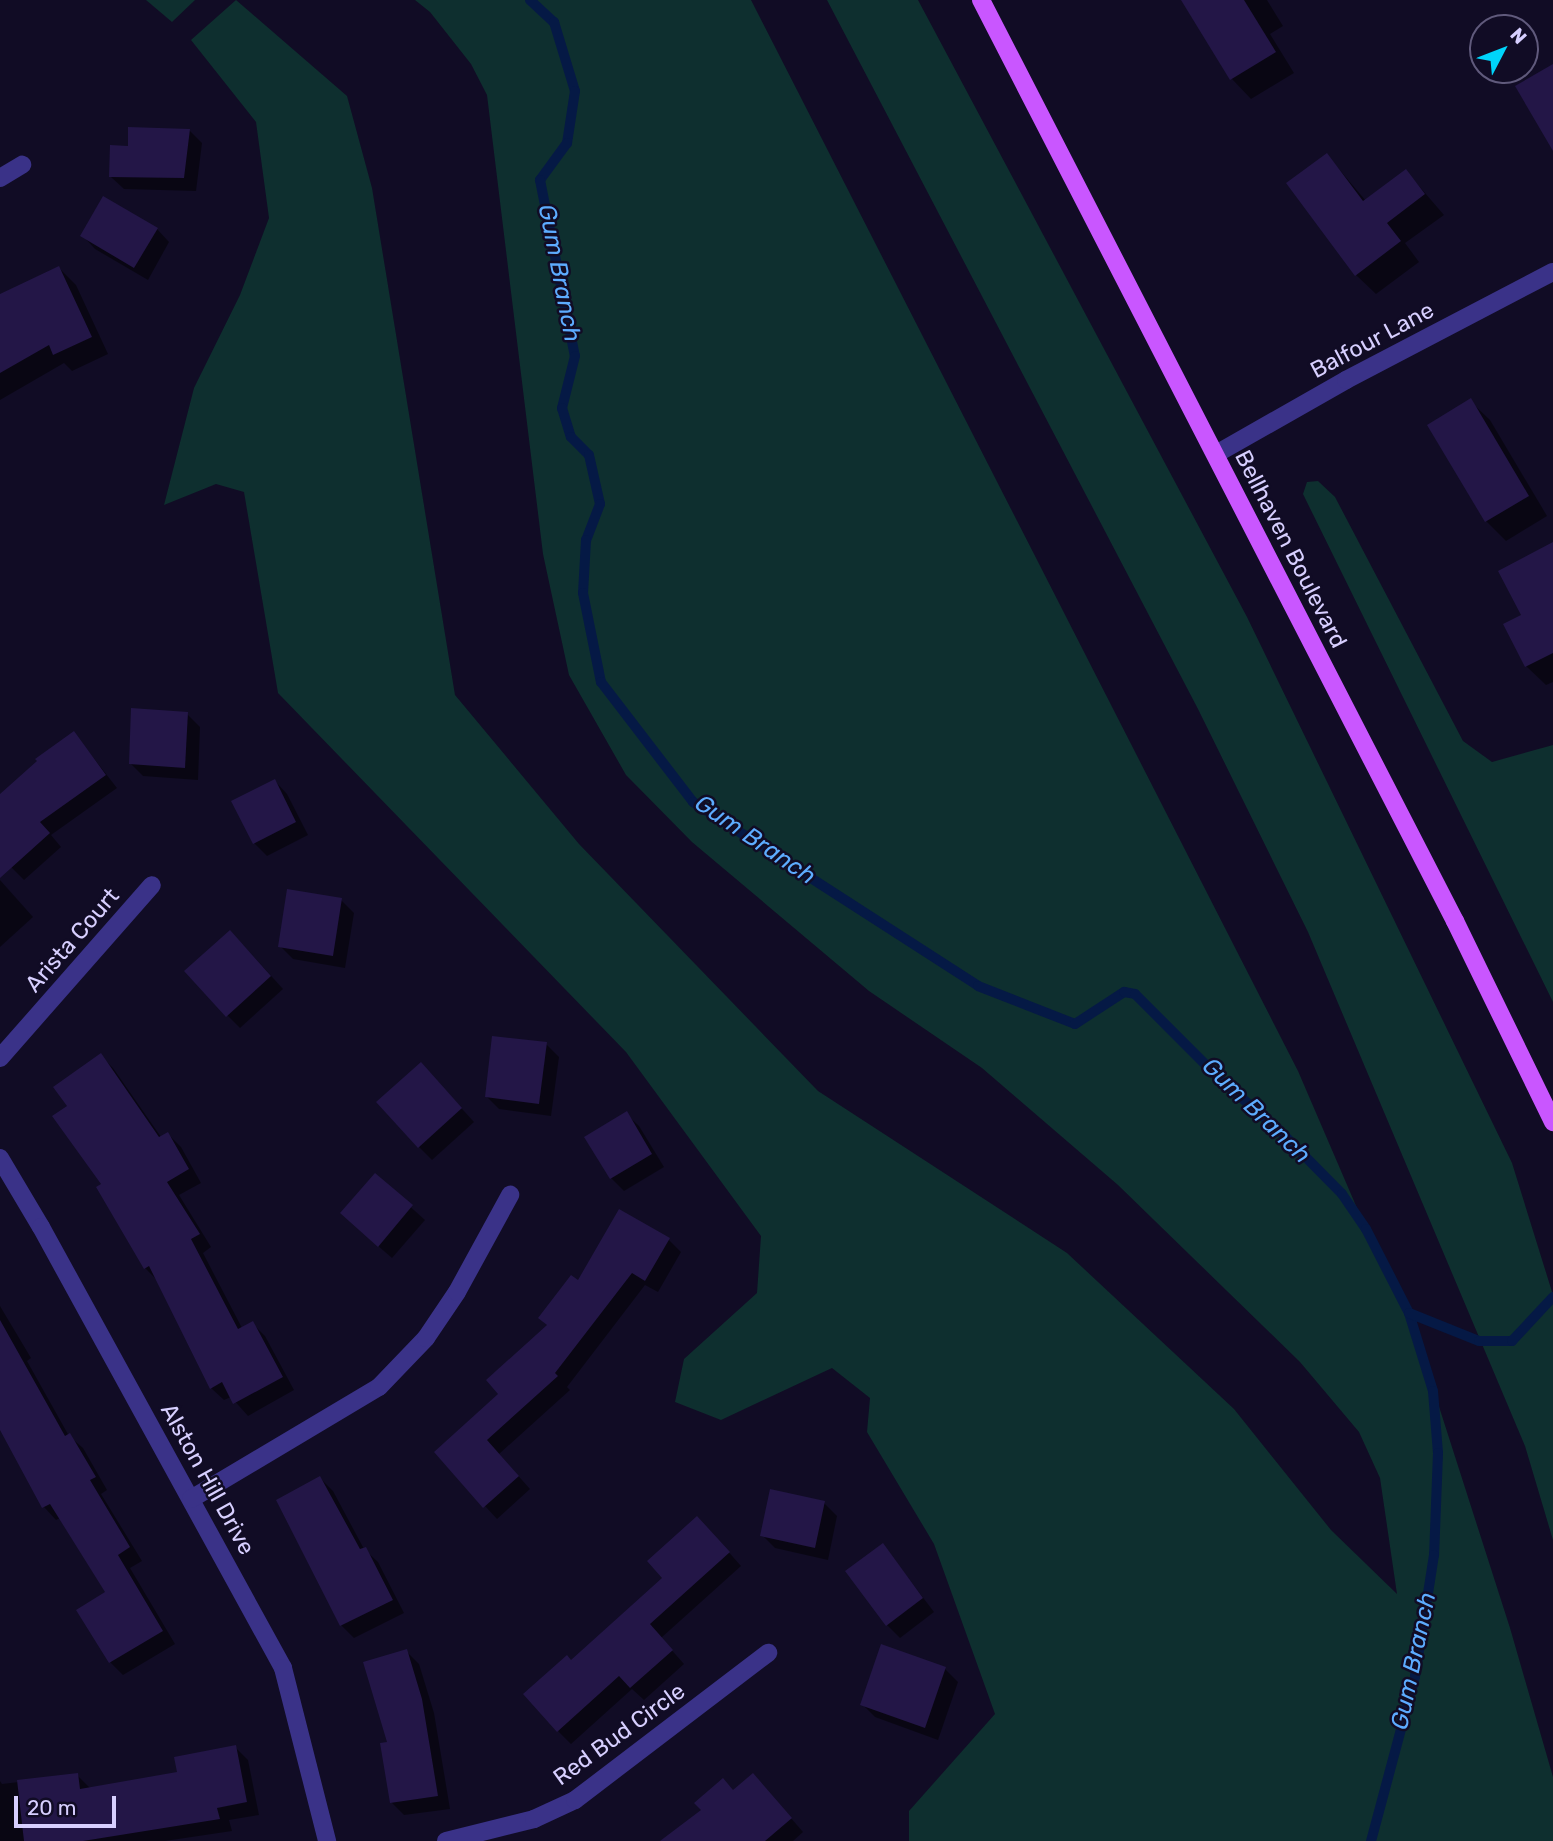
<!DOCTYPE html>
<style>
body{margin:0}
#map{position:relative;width:1553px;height:1841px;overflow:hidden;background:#110c25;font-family:Rubik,sans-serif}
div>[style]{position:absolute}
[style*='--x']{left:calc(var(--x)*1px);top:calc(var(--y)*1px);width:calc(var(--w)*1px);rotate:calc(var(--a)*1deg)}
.green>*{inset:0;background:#0e2f2f}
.shadow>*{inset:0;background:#0007}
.stream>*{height:10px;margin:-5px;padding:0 5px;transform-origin:5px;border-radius:5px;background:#051945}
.building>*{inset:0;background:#231647}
.minor>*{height:18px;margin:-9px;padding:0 9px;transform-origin:9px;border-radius:9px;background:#3a3288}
.major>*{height:18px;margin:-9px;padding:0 9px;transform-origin:9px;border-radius:9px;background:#c956ff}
span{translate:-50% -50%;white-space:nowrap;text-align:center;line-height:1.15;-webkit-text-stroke:5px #110c25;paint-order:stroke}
.street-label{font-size:23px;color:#d7cfff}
.water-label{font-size:24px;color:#5dacff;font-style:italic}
.north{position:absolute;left:1469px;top:14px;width:70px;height:70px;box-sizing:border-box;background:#110c25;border:2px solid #605a7c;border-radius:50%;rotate:48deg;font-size:19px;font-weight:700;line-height:28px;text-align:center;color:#d7cfff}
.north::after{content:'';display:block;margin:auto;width:24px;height:32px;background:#00d4fa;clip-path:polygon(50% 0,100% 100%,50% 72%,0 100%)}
.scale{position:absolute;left:14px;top:1796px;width:102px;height:32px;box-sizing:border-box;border:4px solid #d7cfff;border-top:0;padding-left:9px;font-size:21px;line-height:24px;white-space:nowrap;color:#d7cfff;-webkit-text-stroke:5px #110c25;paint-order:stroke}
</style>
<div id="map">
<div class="green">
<i style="clip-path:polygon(146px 0,195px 0,172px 22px)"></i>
<i style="clip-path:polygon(236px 0,347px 96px,372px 188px,455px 695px,579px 844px,818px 1091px,1067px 1253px,1234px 1409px,1331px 1530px,1397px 1594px,1380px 1478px,1359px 1432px,1300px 1362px,1118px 1185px,982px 1068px,869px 991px,692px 842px,626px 775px,569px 675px,543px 554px,487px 95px,471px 64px,430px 12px,415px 0,751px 0,1298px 1071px,1366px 1229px,1409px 1313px,1510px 1628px,1553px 1777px,1553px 1841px,909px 1841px,909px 1811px,995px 1714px,934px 1544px,867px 1432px,870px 1398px,832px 1368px,721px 1420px,675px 1402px,684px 1359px,757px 1293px,761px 1236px,626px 1052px,278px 693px,244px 492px,216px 484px,164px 505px,194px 388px,240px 295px,269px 218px,256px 122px,191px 40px)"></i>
<i style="clip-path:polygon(827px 0,918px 0,1247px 617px,1512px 1163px,1553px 1295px,1553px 1540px,1525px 1446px,1308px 932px,1198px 709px)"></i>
<i style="clip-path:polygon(1318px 481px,1335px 497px,1463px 741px,1492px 762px,1553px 745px,1553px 1002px,1303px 494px,1307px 482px)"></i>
</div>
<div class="shadow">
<i style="clip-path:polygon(1184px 0,1267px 0,1283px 26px,1270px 34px,1294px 73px,1251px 99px,1232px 79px)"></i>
<i style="clip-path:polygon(189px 130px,202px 143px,196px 191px,124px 189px,111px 177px,129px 147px)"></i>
<i style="clip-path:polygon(1327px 155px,1366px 201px,1406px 171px,1444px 215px,1405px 243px,1419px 262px,1376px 294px,1356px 275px)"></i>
<i style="clip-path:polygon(157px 229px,169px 242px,148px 280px,95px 249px,83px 236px)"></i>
<i style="clip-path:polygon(59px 268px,76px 285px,108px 354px,72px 371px,64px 363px,0 400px,0 296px)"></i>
<i style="clip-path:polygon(1470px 401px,1490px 420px,1547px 516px,1506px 541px,1486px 521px)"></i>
<i style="clip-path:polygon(1553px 544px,1553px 682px,1546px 685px,1526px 666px)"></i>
<i style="clip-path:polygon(187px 714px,200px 727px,198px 780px,143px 776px,130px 763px)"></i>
<i style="clip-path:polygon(74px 733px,117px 788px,51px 835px,61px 847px,24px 880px,0 856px,0 796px)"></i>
<i style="clip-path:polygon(275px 781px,287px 794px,308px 835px,267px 856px,254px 843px)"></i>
<i style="clip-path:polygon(0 880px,33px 917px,0 947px)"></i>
<i style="clip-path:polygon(341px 900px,354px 913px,345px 968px,293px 959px,280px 946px)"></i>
<i style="clip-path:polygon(243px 945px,283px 989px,240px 1028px,227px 1015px)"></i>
<i style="clip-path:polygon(546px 1044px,559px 1057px,551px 1116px,499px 1109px,486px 1096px)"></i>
<i style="clip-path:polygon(101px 1056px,113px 1068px,161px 1137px,168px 1134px,181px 1147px,201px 1183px,179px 1195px,211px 1247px,203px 1253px,242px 1328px,252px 1323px,265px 1336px,294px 1390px,248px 1416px,231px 1397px,224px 1400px,211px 1388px,159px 1282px,145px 1268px,99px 1188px,103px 1185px,69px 1106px)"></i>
<i style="clip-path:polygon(433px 1077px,474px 1122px,432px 1160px,419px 1147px)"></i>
<i style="clip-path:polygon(626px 1114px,639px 1126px,664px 1167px,624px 1191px,611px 1178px)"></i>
<i style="clip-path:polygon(375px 1175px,425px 1220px,392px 1258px,355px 1226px)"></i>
<i style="clip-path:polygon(669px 1240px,681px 1252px,658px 1292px,645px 1285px,567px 1387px,570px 1390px,499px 1454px,530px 1489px,497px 1519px,436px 1453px,501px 1394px,548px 1326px,540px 1318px,578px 1283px)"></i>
<i style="clip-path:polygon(0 1306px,31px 1358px,27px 1361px,69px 1436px,83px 1448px,107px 1490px,101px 1494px,142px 1561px,130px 1568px,175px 1644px,123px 1675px,110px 1662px,107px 1593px,60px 1518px,56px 1520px,44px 1507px,0 1428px)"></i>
<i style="clip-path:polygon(320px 1478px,333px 1491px,364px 1549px,378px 1562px,404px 1613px,354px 1638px,341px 1625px)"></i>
<i style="clip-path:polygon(824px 1503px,837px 1516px,828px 1560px,775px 1548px,762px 1535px)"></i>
<i style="clip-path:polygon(710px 1531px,741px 1566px,661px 1638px,684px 1664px,644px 1700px,632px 1689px,571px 1744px,558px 1731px,571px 1662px,664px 1578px)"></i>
<i style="clip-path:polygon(883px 1545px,934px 1612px,900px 1638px,887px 1625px)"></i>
<i style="clip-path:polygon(406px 1651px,419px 1664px,434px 1713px,450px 1809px,404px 1815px,391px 1802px,390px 1743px)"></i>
<i style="clip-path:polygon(945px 1669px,958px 1682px,938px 1740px,875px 1717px,862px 1704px)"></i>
<i style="clip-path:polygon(235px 1747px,248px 1760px,259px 1815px,229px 1820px,232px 1831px,165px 1841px,0 1841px,0 1781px,2px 1784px,77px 1775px,91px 1789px,179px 1773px)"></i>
<i style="clip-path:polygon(765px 1788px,803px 1832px,793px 1841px,663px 1841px)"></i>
</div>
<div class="stream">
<i style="--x:530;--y:0;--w:33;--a:43"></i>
<i style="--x:554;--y:22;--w:72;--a:73.1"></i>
<i style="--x:575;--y:91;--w:53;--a:98.7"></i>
<i style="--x:567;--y:143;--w:46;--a:126.1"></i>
<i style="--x:540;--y:180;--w:179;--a:78.8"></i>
<i style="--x:575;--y:356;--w:54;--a:104"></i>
<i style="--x:562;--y:408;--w:30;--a:73"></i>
<i style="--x:571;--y:437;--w:25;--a:45"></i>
<i style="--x:589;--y:455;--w:50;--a:77.3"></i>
<i style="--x:600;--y:504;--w:39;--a:111"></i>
<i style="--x:586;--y:540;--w:53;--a:93.2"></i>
<i style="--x:583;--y:593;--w:91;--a:78.6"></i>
<i style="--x:601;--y:682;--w:151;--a:52.5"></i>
<i style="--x:693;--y:802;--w:339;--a:32.8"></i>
<i style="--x:978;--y:986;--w:104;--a:21.4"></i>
<i style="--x:1075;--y:1024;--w:59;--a:-33.1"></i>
<i style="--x:1124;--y:992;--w:11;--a:10"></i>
<i style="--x:1135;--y:994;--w:126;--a:45"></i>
<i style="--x:1224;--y:1083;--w:71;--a:40.4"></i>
<i style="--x:1278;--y:1129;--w:91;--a:45.4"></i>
<i style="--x:1342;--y:1194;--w:42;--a:55.6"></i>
<i style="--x:1366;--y:1229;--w:94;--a:62.9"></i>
<i style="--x:1409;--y:1313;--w:82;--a:72.9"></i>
<i style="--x:1433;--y:1391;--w:62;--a:85.4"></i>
<i style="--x:1438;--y:1453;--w:102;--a:92.2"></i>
<i style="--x:1434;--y:1555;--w:123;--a:98.9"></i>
<i style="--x:1415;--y:1677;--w:170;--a:105"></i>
<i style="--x:1409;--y:1313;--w:75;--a:21.8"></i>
<i style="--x:1479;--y:1341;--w:33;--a:0"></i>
<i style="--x:1512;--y:1341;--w:60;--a:-47"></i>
</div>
<div class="building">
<i style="clip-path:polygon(1181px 0,1244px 0,1276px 52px,1230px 80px)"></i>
<i style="clip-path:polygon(1553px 64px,1553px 151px,1515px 86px)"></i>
<i style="clip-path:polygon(128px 127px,190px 129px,184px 178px,109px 177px,110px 145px,128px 146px)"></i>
<i style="clip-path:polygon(1327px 153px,1363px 201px,1406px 169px,1425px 194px,1387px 223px,1401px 241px,1355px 276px,1286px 183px)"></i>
<i style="clip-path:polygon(103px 196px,158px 228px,134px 268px,80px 236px)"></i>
<i style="clip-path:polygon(59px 266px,92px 337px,53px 355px,49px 345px,0 373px,0 294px)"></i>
<i style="clip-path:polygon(1471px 398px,1529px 496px,1485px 522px,1427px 425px)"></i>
<i style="clip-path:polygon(1553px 542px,1553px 653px,1525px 667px,1503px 624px,1521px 615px,1498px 571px)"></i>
<i style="clip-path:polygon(131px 708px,188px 712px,185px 768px,129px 764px)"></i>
<i style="clip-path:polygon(74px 731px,106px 775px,40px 822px,50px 833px,0 878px,0 794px,37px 761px,35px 759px)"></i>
<i style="clip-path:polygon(275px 779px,296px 822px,253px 844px,231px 801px)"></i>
<i style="clip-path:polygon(287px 889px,342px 898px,333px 956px,278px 947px)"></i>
<i style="clip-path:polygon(230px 930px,271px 976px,226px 1017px,184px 971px)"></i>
<i style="clip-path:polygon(492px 1036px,547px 1042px,539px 1104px,485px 1097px)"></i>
<i style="clip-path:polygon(101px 1053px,159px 1137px,168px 1132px,189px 1169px,167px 1182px,200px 1234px,191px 1239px,238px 1329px,253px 1321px,283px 1377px,233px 1404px,222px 1382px,210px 1389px,149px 1266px,144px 1269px,96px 1187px,101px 1184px,52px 1116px,67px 1106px,53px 1087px)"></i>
<i style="clip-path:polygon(421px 1062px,462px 1108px,418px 1148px,376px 1102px)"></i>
<i style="clip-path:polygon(627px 1111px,652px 1154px,610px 1179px,584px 1137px)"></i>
<i style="clip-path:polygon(375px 1173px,413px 1205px,378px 1247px,340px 1213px)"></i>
<i style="clip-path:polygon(619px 1209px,670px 1238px,645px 1281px,632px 1273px,555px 1373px,558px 1376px,487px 1440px,519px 1476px,483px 1508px,434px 1452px,498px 1394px,486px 1380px,547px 1325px,538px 1318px,571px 1275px,578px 1280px)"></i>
<i style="clip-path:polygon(0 1320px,65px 1436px,70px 1433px,96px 1477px,90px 1480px,130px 1547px,118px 1555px,163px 1631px,109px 1663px,76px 1610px,105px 1592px,50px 1504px,42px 1508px,0 1430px)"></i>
<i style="clip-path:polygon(320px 1476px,360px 1549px,366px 1547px,393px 1600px,340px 1626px,276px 1500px)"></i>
<i style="clip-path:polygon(770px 1489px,825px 1501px,815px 1548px,760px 1536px)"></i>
<i style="clip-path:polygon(697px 1516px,730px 1552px,650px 1624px,673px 1650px,630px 1688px,619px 1676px,557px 1732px,523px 1694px,567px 1655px,571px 1660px,662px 1578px,647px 1561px)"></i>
<i style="clip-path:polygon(883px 1543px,923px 1598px,886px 1626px,845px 1571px)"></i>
<i style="clip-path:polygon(881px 1644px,946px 1667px,925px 1728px,860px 1705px)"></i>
<i style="clip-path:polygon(407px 1649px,422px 1699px,438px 1796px,390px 1803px,380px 1743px,387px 1742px,363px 1662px)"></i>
<i style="clip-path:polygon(236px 1745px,247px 1802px,217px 1808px,220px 1819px,83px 1841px,24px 1841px,17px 1780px,78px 1773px,80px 1789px,177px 1772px,174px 1757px)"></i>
<i style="clip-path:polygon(753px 1773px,792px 1818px,765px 1841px,660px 1841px,701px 1810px,694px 1803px,723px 1778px,733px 1790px)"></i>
</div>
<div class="minor">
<i style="--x:0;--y:178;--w:26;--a:-31"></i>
<i style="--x:1216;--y:454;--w:150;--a:-29.6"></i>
<i style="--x:1346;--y:380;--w:233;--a:-27.6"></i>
<i style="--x:0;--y:1058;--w:230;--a:-48.7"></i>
<i style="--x:0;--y:1158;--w:80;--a:59.3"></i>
<i style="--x:41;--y:1227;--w:503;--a:61.24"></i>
<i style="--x:283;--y:1668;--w:179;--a:75.7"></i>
<i style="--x:191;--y:1499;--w:219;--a:-30.8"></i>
<i style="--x:379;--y:1387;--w:68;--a:-46.2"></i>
<i style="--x:426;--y:1338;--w:55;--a:-56"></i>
<i style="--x:457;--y:1292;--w:111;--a:-61.3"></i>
<i style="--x:446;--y:1841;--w:91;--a:-14"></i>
<i style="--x:534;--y:1819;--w:45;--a:-24.9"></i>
<i style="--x:575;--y:1800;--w:243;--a:-37.3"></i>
</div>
<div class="major">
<i style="--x:981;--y:0;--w:1036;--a:62.77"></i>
<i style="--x:1455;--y:921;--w:224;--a:64"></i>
</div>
<div class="street-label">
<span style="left:1372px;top:340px;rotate:-28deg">Balfour Lane</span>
<span style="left:1291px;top:549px;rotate:63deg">Bellhaven Boulevard</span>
<span style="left:72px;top:940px;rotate:-49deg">Arista Court</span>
<span style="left:208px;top:1479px;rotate:61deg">Alston Hill Drive</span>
<span style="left:619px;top:1734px;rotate:-36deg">Red Bud Circle</span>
</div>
<div class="water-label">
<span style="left:559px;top:273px;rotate:79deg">Gum Branch</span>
<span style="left:755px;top:840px;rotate:34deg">Gum Branch</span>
<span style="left:1256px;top:1111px;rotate:44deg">Gum Branch</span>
<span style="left:1414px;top:1661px;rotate:-78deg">Gum Branch</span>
</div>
<div class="north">N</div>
<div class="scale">20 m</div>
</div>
